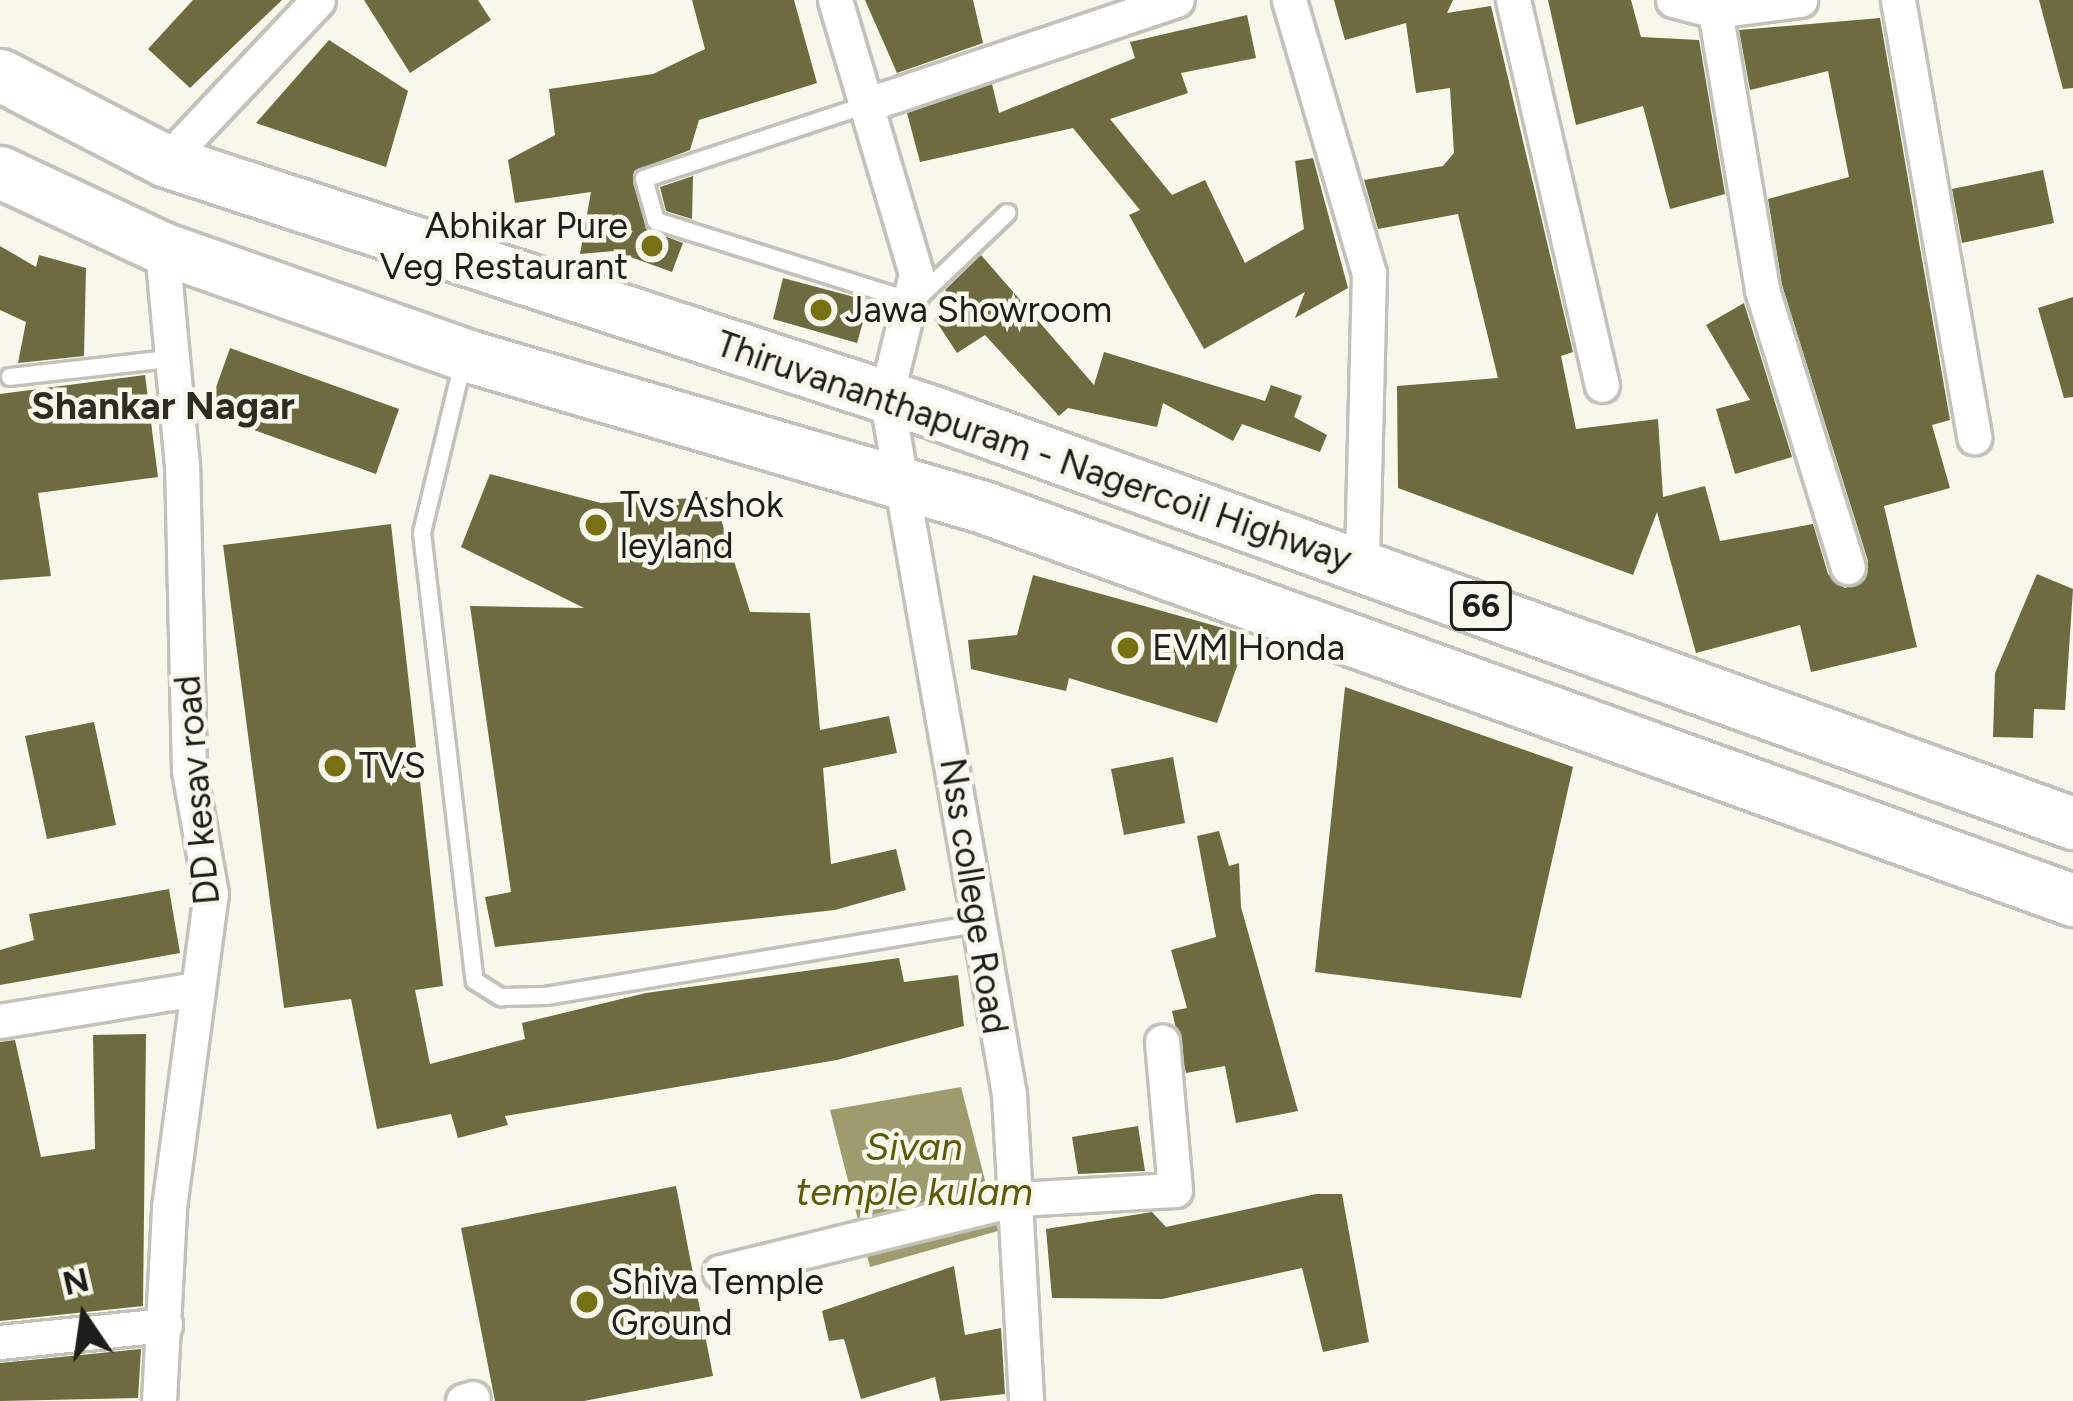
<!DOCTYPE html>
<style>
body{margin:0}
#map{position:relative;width:2073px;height:1401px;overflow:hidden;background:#f7f7ec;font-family:Figtree,sans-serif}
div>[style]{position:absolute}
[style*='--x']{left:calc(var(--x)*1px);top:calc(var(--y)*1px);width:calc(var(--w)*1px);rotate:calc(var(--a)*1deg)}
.water>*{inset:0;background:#9e9c6e}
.building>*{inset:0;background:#6d6b3f}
.roads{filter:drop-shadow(3px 0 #c3c2b8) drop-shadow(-3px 0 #c3c2b8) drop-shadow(0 3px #c3c2b8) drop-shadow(0 -3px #c3c2b8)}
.service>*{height:16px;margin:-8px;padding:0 8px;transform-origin:8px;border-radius:8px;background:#fff}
.minor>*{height:33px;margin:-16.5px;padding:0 16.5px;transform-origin:16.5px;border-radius:16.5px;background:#fff}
.primary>*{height:51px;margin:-25.5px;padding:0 25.5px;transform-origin:25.5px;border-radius:25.5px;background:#fff}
.dots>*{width:33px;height:33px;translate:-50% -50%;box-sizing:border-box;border:6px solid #f7f7ec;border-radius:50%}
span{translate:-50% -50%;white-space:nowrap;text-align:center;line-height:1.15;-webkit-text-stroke:9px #f7f7ec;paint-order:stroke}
.shield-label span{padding:3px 9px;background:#f7f7ec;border:3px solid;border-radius:9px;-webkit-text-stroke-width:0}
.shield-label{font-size:33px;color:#1d1d19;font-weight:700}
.poi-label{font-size:36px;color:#1d1d19}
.right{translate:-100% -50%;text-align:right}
.left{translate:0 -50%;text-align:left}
.street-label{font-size:36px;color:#1d1d19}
.neighbourhood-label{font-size:39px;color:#2c2c23;font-weight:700}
.water-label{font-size:39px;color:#5e5909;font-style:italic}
.north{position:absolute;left:24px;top:1257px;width:120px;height:120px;-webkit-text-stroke:9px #f7f7ec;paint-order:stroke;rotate:347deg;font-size:33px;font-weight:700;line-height:48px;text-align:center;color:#1d1d19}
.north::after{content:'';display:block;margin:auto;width:42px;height:54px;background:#1d1d19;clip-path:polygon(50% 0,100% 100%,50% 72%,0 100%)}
</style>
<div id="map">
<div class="water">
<i style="clip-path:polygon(961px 1087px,998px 1231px,870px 1267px,830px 1110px)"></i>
</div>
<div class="building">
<i style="clip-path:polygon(193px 0,282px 0,190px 88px,148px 49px)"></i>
<i style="clip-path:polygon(364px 0,478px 0,491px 20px,410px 73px)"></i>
<i style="clip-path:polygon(692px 0,794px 0,817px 83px,699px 120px,690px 150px,634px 171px,646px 229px,683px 243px,672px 272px,614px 251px,580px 254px,591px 192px,515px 203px,508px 160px,555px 135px,549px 89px,653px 74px,705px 49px)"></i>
<i style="clip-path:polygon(865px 0,973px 0,983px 43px,897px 73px)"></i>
<i style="clip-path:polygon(1334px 0,1453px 0,1447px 13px,1491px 6px,1573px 352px,1561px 356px,1576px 429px,1658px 419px,1663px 497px,1705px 486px,1720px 541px,1813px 524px,1828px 574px,1845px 588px,1864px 580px,1868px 561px,1782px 285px,1768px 199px,1849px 177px,1828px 71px,1750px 90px,1739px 30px,1880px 18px,1950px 420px,1932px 425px,1950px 488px,1884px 506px,1917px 647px,1811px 672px,1800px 625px,1696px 653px,1657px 512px,1633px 575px,1398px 488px,1397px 386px,1498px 378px,1458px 214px,1378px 229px,1364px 180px,1443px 166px,1454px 153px,1450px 88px,1416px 93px,1406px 23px,1345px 40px)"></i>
<i style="clip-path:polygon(1548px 0,1631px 0,1641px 37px,1699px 40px,1725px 194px,1670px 209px,1643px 106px,1576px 125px)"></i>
<i style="clip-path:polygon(2039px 0,2073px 0,2073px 88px,2063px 89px)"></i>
<i style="clip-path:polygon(1247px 15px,1256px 58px,1181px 73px,1188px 93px,1110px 119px,1172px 195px,1205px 180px,1245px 263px,1304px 229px,1295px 161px,1313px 158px,1348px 288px,1295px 318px,1305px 292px,1204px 349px,1129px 215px,1140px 210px,1073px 128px,920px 162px,907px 113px,992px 84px,999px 113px,1135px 58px,1130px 42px)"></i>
<i style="clip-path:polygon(329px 40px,408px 91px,386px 167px,256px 123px)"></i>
<i style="clip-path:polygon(2043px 170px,2054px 223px,1962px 243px,1952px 189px)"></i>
<i style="clip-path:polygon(693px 176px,692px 219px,666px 211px,660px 187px)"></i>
<i style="clip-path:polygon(0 246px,36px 267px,39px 255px,86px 268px,84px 356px,18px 363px,26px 322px,0 310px)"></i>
<i style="clip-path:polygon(981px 255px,1094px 385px,1104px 352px,1265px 401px,1271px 385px,1302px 396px,1294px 417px,1327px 435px,1320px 452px,1242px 424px,1233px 441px,1163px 403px,1157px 427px,1068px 408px,1059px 416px,985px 335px,957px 353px,934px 318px,957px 303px,945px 290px)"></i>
<i style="clip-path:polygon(783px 278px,869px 301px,857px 343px,773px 319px)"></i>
<i style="clip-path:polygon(2073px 297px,2073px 397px,2064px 398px,2038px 308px)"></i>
<i style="clip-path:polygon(1744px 303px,1792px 457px,1735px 474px,1716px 409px,1750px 400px,1706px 325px)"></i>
<i style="clip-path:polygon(230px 348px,399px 409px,376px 474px,207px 413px)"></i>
<i style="clip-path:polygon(145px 375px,158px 477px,38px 493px,51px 576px,0 580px,0 394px)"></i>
<i style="clip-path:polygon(490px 474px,601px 503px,714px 497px,750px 612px,810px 613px,820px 730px,889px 716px,897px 753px,823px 768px,831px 864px,896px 849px,906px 890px,835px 910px,495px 947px,485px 897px,511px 892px,470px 606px,584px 608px,461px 547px)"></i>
<i style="clip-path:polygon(391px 524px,443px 986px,415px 990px,430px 1064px,525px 1039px,522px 1023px,646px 993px,899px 958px,904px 982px,958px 975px,964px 1026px,837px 1060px,505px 1116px,508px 1125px,458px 1138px,451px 1114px,377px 1129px,351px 999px,284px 1008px,223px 545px)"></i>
<i style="clip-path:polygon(2037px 574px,2073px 589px,2065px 710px,2034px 709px,2033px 738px,1993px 737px,1995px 673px)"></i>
<i style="clip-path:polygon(1033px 575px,1248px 635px,1217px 723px,1069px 678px,1066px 691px,971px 669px,968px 640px,1017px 635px)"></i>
<i style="clip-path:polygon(1345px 687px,1573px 767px,1521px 998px,1315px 972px)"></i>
<i style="clip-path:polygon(94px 722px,116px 825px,47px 839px,25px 736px)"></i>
<i style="clip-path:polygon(1173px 757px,1185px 823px,1124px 835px,1111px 769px)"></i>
<i style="clip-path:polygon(1219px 831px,1229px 866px,1239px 863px,1241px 907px,1298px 1111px,1236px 1123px,1225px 1066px,1186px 1073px,1172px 1011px,1187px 1008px,1171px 950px,1216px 937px,1197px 836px)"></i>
<i style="clip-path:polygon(169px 889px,180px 953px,0 985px,0 950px,34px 940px,29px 914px)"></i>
<i style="clip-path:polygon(146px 1034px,143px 1306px,0 1321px,0 1042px,15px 1040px,41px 1157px,95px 1149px,93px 1035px)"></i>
<i style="clip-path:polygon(1138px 1126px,1145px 1171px,1078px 1174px,1072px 1137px)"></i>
<i style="clip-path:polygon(676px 1186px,713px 1376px,584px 1401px,495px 1401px,461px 1228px)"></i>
<i style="clip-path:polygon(1316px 1194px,1342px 1194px,1369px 1342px,1323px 1352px,1302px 1268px,1162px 1299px,1052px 1298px,1046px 1229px,1152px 1212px,1166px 1227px)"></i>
<i style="clip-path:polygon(954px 1266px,965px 1335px,1001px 1328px,1005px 1394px,940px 1401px,935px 1377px,861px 1399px,844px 1339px,829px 1341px,822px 1311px)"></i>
<i style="clip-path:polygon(141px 1349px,138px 1398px,0 1401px,0 1363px)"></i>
</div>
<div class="roads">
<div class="service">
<i style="--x:866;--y:105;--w:234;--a:161.6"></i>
<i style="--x:644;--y:179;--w:44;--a:74.1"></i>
<i style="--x:656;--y:221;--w:270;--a:17.4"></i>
<i style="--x:914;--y:302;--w:129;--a:-43.7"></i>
<i style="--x:463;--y:362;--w:176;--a:103.5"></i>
<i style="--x:422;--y:533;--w:451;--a:83.3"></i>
<i style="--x:475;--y:981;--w:31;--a:32"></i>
<i style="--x:501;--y:997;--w:45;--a:-1.3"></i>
<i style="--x:546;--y:996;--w:436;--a:-9.5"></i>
<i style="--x:10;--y:377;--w:160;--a:-6.5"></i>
</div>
<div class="minor">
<i style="--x:835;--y:0;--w:286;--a:73.5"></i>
<i style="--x:916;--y:274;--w:126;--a:103.8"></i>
<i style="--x:886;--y:396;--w:709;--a:80.01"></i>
<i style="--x:1009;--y:1094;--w:307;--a:86.8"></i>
<i style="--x:1289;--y:0;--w:284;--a:73.7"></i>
<i style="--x:1369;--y:273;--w:289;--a:91.4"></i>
<i style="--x:1513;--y:0;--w:395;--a:77"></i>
<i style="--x:1673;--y:0;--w:43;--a:14.7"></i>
<i style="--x:1715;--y:11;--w:86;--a:-7.4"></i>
<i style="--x:1898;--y:0;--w:444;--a:80.1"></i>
<i style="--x:1715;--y:11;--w:283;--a:80.4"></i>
<i style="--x:1762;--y:290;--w:290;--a:72.8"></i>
<i style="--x:866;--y:105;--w:328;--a:-18.7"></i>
<i style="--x:166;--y:161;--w:221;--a:-46.6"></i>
<i style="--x:0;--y:1021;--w:199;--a:-9.3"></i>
<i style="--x:720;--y:1272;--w:306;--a:-13.8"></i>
<i style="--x:1017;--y:1199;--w:158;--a:-3.3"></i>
<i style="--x:1175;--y:1190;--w:149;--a:-95"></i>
<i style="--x:0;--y:1342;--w:166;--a:-5.9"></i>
<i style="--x:159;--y:1401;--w:194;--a:-87"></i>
<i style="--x:169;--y:1207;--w:316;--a:-82.4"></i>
<i style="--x:211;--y:894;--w:126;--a:-100.1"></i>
<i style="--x:189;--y:770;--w:305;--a:-91.3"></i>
<i style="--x:182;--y:465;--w:218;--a:-95.3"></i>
<i style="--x:463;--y:1401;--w:10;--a:-17"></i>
</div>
<div class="primary">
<i style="--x:0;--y:75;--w:187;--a:27.4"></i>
<i style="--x:166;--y:161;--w:807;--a:18.12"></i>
<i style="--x:933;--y:412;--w:1212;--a:19.83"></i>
<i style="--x:0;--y:172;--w:179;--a:25.1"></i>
<i style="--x:162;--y:248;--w:321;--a:19.4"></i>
<i style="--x:465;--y:355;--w:540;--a:16.35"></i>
<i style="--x:983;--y:507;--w:1159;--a:19.83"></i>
</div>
</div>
<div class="dots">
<i style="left:652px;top:246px;background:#777113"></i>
<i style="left:821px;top:310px;background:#777113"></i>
<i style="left:596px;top:525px;background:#777113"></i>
<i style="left:1128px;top:648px;background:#777113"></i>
<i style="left:335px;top:766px;background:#777113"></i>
<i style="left:587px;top:1302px;background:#777113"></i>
</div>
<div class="shield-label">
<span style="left:1481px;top:606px">66</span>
</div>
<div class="poi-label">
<span class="right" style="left:628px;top:246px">Abhikar Pure<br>Veg Restaurant</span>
<span class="left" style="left:845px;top:310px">Jawa Showroom</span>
<span class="left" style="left:620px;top:525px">Tvs Ashok<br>leyland</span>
<span class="left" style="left:1152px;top:648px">EVM Honda</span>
<span class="left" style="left:359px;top:766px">TVS</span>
<span class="left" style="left:611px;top:1302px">Shiva Temple<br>Ground</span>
</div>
<div class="street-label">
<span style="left:1034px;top:451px;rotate:19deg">Thiruvananthapuram - Nagercoil Highway</span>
<span style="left:197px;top:790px;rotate:-95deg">DD kesav road</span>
<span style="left:974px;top:896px;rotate:81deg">Nss college Road</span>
</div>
<div class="neighbourhood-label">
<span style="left:163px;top:406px">Shankar Nagar</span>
</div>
<div class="water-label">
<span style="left:914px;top:1170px">Sivan<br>temple kulam</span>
</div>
<div class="north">N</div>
</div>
